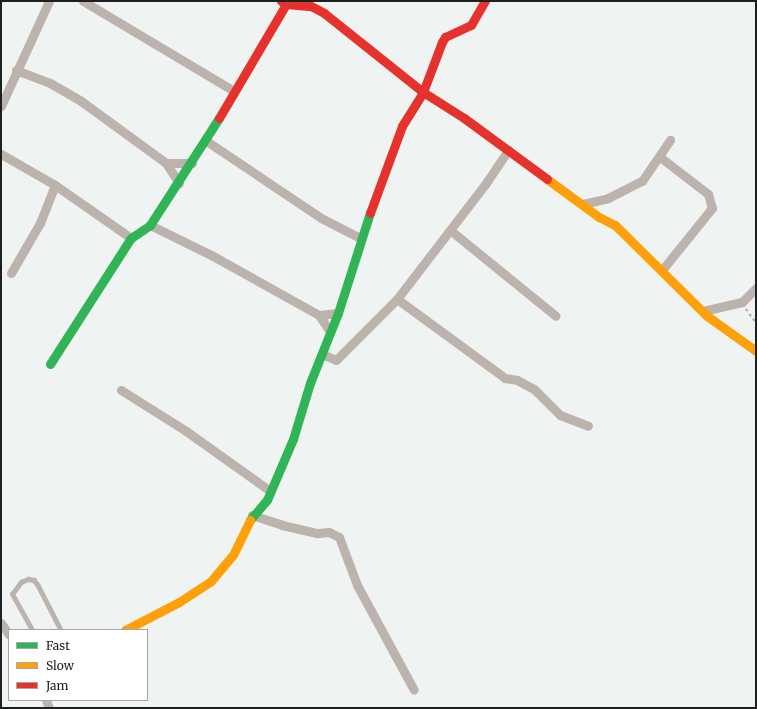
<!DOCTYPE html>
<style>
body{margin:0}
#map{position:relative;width:757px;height:709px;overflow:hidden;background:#eff4f3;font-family:Merriweather,serif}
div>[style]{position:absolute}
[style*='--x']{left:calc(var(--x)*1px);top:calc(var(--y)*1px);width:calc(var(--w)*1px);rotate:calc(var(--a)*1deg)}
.path>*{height:1.5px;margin-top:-0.75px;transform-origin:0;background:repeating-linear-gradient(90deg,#b5b2ad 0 3px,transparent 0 6px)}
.lane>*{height:4.5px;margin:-2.25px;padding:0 2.25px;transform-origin:2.25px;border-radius:2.25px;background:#bbb3ac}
.street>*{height:9px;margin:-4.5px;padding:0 4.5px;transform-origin:4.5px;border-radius:4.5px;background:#bbb3ac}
.fast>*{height:9px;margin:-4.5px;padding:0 4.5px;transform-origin:4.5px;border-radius:4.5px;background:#30b455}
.slow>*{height:9px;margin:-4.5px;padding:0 4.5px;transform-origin:4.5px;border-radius:4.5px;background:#ff9f0a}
.jam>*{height:9px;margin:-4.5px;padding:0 4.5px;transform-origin:4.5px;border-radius:4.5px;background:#e5322d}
span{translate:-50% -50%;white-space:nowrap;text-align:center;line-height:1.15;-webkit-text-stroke:3.5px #fff;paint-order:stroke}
.frame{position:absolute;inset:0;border:2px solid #1d201f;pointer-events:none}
.legend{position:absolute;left:8px;top:629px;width:140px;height:72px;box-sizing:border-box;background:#fff;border:1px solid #a5a6a5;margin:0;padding:5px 7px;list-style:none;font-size:12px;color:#1d201f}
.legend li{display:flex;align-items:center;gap:8px;height:20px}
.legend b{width:20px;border:1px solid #a5a6a5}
</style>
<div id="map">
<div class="path">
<i style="--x:746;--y:309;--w:17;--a:54"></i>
</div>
<div class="lane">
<i style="--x:32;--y:630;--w:41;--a:-119.1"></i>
<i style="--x:12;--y:594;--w:15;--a:-53"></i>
<i style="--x:21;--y:582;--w:8;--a:-23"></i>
<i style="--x:28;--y:579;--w:6;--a:9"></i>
<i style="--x:34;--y:580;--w:6;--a:51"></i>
<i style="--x:38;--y:585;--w:51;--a:62.9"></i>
</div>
<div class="street">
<i style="--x:83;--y:1;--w:176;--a:30.8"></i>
<i style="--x:16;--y:70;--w:36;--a:21"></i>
<i style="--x:50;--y:83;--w:36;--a:30"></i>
<i style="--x:81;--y:101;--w:105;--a:36.1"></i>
<i style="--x:166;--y:163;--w:24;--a:57"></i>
<i style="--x:1;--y:106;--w:115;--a:-65.4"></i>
<i style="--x:205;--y:140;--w:140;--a:33.9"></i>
<i style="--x:321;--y:218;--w:44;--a:27.1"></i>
<i style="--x:1;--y:154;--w:62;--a:29.9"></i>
<i style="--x:55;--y:185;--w:93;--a:34.9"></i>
<i style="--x:660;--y:157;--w:61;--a:37.6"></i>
<i style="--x:708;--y:194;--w:15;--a:74"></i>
<i style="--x:712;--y:208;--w:80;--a:128.9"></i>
<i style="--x:166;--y:163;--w:26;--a:0"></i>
<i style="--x:583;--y:204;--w:26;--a:-13"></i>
<i style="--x:608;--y:198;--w:38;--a:-27"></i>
<i style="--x:642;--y:181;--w:50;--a:-55.7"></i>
<i style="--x:150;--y:225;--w:70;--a:26.2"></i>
<i style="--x:213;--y:256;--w:121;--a:29.1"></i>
<i style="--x:319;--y:315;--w:20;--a:57"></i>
<i style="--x:450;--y:230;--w:136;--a:39.1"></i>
<i style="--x:11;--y:273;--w:58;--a:-59.9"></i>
<i style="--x:40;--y:223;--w:41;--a:-68.5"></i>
<i style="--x:397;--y:299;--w:134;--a:36.2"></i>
<i style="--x:505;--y:378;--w:12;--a:9"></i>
<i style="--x:517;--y:380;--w:19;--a:28"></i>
<i style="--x:534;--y:389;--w:37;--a:45"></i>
<i style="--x:560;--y:415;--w:30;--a:21"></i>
<i style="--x:703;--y:311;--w:40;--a:-13"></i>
<i style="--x:742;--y:302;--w:20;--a:-45"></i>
<i style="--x:319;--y:315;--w:19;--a:-6"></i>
<i style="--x:322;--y:354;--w:15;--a:23"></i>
<i style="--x:336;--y:360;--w:86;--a:-45"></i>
<i style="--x:397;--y:299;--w:146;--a:-52.5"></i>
<i style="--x:486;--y:183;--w:40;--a:-56"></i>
<i style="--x:121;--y:390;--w:77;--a:32.2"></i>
<i style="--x:186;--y:431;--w:103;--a:35.5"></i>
<i style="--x:252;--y:515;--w:32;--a:18"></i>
<i style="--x:282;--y:525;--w:37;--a:13"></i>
<i style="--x:318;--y:533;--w:11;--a:-5"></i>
<i style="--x:329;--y:532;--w:11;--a:27"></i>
<i style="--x:339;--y:537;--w:51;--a:69.4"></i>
<i style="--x:357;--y:585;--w:119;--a:61.5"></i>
<i style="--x:1;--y:623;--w:14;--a:56"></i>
<i style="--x:46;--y:700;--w:9;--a:69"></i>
</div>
<div class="fast">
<i style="--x:50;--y:364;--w:150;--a:-57.3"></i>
<i style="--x:131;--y:238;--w:23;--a:-34"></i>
<i style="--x:150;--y:225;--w:127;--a:-57.2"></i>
<i style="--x:250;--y:520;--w:26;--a:-50"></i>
<i style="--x:267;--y:500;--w:66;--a:-66.9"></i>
<i style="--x:293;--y:439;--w:59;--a:-73.1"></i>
<i style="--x:310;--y:383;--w:75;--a:-68.2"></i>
<i style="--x:338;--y:313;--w:105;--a:-72.3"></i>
</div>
<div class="slow">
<i style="--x:547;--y:179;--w:64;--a:36.2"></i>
<i style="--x:599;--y:217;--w:18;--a:27"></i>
<i style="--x:615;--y:225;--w:129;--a:44.7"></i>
<i style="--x:707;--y:316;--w:60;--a:35.5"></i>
<i style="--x:125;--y:630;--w:61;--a:-27.4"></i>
<i style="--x:179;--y:602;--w:38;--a:-33"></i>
<i style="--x:211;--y:581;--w:34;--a:-50"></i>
<i style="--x:233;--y:555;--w:39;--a:-64"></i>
</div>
<div class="jam">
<i style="--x:281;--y:1;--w:6;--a:31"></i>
<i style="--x:286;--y:4;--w:25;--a:5"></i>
<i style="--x:311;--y:6;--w:15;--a:28"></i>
<i style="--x:324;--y:13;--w:127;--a:38.6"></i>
<i style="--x:423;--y:92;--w:49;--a:32.4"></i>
<i style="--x:464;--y:118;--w:103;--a:36.3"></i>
<i style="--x:219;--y:118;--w:136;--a:-59.5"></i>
<i style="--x:370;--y:213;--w:93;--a:-69.8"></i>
<i style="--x:402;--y:126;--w:40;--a:-58"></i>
<i style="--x:423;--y:92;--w:53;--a:-69.2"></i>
<i style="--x:442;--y:42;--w:6;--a:-59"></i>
<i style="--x:445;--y:37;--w:29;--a:-25"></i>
<i style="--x:471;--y:25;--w:28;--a:-60"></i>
</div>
<div class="frame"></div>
<ul class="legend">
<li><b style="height:5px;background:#30b455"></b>Fast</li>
<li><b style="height:5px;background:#ff9f0a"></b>Slow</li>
<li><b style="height:5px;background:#e5322d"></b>Jam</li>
</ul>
</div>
